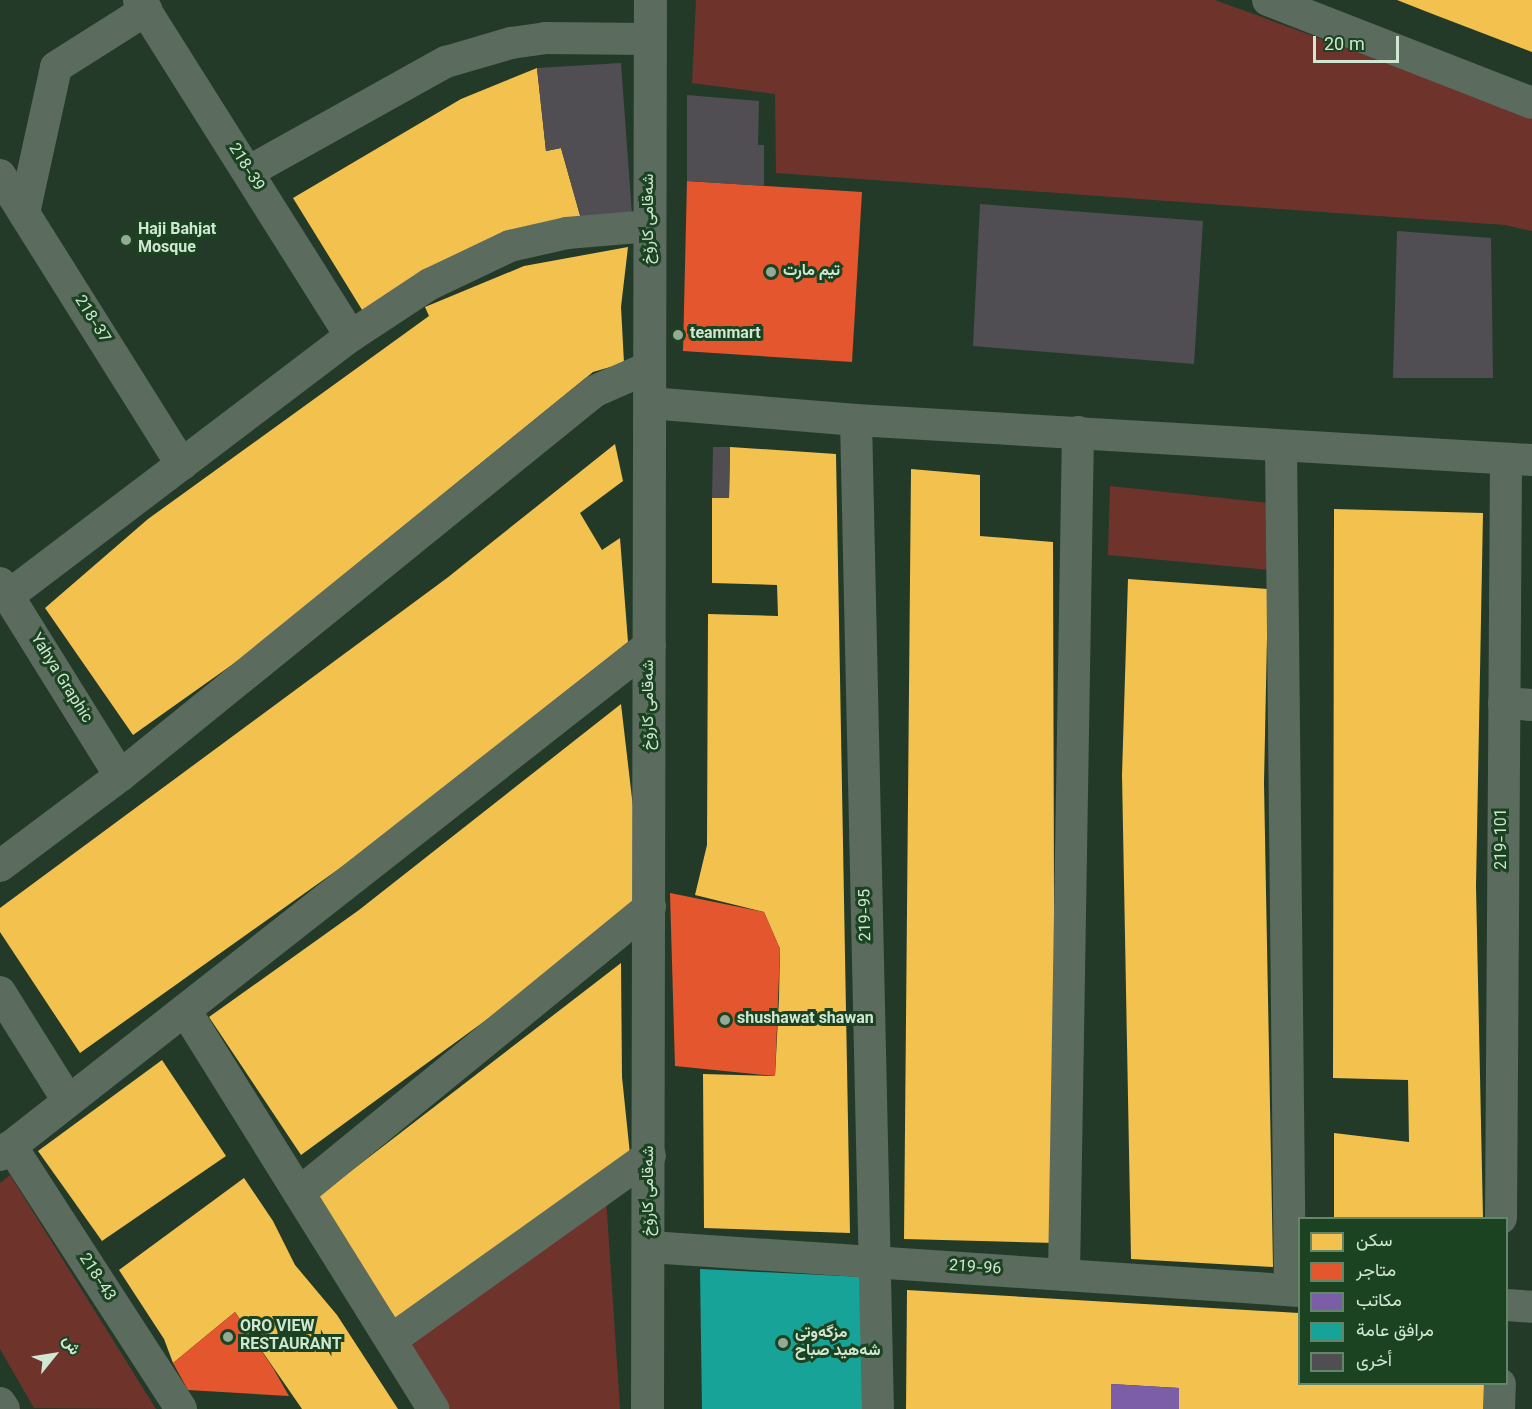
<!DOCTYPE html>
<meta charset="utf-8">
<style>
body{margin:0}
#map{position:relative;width:1532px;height:1409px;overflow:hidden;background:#243a28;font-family:Georgia,Vazirmatn,serif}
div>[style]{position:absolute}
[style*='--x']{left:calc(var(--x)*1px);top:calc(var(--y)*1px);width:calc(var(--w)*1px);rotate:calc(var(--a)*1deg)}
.green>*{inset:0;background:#6e342c}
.homes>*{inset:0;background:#f2c14e}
.shops>*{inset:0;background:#e4572e}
.offices>*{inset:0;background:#7b5ea7}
.public>*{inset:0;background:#17a398}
.building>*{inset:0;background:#504d53}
.minor>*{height:32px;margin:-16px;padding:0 16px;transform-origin:16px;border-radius:16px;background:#5b6b5e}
.tertiary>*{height:33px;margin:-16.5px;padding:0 16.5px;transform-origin:16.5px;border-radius:16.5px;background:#5b6b5e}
.dots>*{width:16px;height:16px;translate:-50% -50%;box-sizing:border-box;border:3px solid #1b4322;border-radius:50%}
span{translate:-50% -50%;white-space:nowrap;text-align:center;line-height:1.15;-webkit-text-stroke:6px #1b4322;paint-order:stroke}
.street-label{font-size:16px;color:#d0e7d2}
.poi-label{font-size:16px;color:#d0e7d2;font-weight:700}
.left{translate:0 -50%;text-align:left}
.legend{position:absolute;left:1298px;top:1217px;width:210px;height:168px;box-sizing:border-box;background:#1b4322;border:2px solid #638568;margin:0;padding:8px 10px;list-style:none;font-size:18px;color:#d0e7d2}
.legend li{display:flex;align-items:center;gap:12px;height:30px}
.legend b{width:30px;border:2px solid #638568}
.north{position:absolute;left:24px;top:1325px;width:60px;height:60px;-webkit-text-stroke:4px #1b4322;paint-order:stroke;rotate:60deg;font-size:16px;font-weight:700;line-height:24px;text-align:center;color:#d0e7d2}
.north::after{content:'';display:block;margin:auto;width:21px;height:27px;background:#d0e7d2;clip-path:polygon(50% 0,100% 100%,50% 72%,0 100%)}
.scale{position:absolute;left:1313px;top:36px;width:86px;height:27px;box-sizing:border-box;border:3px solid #d0e7d2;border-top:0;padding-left:8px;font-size:18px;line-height:21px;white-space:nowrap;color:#d0e7d2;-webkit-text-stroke:4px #1b4322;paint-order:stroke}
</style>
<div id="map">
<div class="green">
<i style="clip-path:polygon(696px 0,1215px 0,1532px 116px,1532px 231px,1505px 225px,776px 173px,775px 94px,692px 83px)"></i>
<i style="clip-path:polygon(1110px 486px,1269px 503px,1270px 570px,1108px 555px)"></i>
<i style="clip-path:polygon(10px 1175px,156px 1409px,34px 1408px,0 1349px,0 1183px)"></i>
<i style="clip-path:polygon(606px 1198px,620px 1409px,442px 1409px,396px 1349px)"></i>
</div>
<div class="homes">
<i style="clip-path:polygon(1397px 0,1532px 0,1532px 52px,1430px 13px)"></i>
<i style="clip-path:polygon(537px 68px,546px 151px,561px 148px,581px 219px,364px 313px,293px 198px,461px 99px)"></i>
<i style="clip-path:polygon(628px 247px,621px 307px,624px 363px,593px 372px,243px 657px,133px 735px,45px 608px,148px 519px,429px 316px,425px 307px,524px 266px)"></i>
<i style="clip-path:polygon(615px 444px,623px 481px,580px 513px,602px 550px,620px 538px,628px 642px,364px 851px,80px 1053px,0 932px,0 908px,447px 578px)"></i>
<i style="clip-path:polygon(730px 447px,836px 454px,850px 1233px,704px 1228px,703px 1074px,775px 1076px,779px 998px,780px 949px,764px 912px,695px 895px,707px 845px,708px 614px,778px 616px,777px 585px,712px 583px,712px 498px,729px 498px)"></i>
<i style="clip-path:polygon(911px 469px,980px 475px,980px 536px,1053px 542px,1055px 1243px,904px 1239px)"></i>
<i style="clip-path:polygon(1334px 509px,1483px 513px,1476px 886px,1483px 1218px,1334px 1218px,1334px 1133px,1409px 1142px,1408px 1080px,1333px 1078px)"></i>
<i style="clip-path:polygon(1128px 579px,1268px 589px,1264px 783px,1273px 1267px,1131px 1259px,1122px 775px)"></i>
<i style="clip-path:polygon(621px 704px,633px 807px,637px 910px,301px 1155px,209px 1017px,359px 910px)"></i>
<i style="clip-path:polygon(621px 963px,622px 1077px,631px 1164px,400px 1325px,316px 1198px)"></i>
<i style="clip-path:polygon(162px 1060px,226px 1156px,102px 1241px,38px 1151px)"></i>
<i style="clip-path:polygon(244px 1178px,273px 1221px,295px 1265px,337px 1315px,398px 1409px,302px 1409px,235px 1312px,173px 1363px,164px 1339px,119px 1270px)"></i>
<i style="clip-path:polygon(907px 1290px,1299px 1313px,1300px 1384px,1487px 1384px,1487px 1409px,1179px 1409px,1179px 1388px,1111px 1384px,1111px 1409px,906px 1409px)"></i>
</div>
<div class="shops">
<i style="clip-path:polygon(687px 181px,862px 192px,852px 362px,683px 351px)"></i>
<i style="clip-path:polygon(670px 893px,764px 912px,780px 949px,775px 1076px,675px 1066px)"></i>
<i style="clip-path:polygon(235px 1312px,273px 1368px,289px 1396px,188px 1390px,173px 1363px)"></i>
</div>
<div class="offices">
<i style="clip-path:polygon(1111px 1384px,1179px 1388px,1179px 1409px,1111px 1409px)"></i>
</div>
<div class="public">
<i style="clip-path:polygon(700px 1269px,863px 1277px,868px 1409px,702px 1409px)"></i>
</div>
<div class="building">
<i style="clip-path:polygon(621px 63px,632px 215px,581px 219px,561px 148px,546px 151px,537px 68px)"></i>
<i style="clip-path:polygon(687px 95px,759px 101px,758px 145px,764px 145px,764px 186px,687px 181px)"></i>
<i style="clip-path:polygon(980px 204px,1203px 221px,1194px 364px,973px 346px)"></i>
<i style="clip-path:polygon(1397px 231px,1491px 238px,1493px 378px,1393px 378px)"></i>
<i style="clip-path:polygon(713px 447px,730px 447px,729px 498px,712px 498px)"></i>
</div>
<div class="minor">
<i style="--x:139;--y:0;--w:397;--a:57.8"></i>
<i style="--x:1268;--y:0;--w:283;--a:21.3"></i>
<i style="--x:248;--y:172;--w:227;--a:-29.1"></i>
<i style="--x:446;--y:62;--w:68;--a:-16.3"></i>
<i style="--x:511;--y:43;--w:34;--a:-8"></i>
<i style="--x:545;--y:38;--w:105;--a:0.5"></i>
<i style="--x:0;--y:175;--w:342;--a:57.9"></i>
<i style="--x:24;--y:213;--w:149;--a:-77.6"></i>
<i style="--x:56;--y:67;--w:107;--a:-32.3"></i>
<i style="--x:650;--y:403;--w:207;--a:4.7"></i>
<i style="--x:856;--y:420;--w:677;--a:3.39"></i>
<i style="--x:856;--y:420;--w:989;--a:88.73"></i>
<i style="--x:1281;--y:446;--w:844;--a:89.39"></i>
<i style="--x:0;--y:583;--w:227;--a:58.1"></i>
<i style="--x:8;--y:596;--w:430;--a:-37.2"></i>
<i style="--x:351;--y:336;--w:95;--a:-33.4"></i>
<i style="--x:430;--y:284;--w:89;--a:-25.4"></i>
<i style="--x:510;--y:246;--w:58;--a:-12.8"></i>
<i style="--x:567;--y:233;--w:83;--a:-4.8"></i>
<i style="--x:1504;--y:703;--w:28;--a:4"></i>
<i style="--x:0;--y:866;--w:150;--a:-36.9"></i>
<i style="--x:120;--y:776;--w:611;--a:-39.03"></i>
<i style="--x:595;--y:391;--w:60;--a:-23.6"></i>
<i style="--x:0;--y:992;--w:128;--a:58"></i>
<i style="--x:185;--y:1010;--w:470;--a:58.1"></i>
<i style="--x:11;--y:1146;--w:313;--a:57.1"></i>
<i style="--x:0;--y:1155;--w:826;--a:-38.12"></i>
<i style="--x:299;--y:1193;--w:453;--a:-39.2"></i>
<i style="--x:1501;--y:1218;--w:758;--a:-89.62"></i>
<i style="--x:650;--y:1247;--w:651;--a:3.87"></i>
<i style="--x:1064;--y:1275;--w:843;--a:-89.05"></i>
<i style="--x:1506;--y:1305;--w:26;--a:4"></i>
<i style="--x:391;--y:1340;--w:318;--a:-35.5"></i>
<i style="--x:0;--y:1403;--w:7;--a:56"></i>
<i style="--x:1499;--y:1409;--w:25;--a:-88"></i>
</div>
<div class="tertiary">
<i style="--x:647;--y:1409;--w:1409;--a:-89.88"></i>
</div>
<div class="dots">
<i style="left:126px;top:240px;background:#94aa96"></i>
<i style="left:771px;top:272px;background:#94aa96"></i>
<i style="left:678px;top:335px;background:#94aa96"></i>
<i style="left:725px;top:1020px;background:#94aa96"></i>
<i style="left:228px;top:1337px;background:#94aa96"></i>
<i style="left:783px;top:1343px;background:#94aa96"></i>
</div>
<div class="street-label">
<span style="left:245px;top:168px;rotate:58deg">218-39</span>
<span style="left:650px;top:219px;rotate:-90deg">شەقامی کارۆخ</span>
<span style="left:91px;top:320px;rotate:58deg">218-37</span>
<span style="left:60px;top:679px;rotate:58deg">Yahya Graphic</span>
<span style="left:650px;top:705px;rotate:-90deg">شەقامی کارۆخ</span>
<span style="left:1503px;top:839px;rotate:-90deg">219-101</span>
<span style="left:867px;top:915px;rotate:-91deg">219-95</span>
<span style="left:650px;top:1191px;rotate:-90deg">شەقامی کارۆخ</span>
<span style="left:975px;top:1269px;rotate:4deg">219-96</span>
<span style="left:96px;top:1278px;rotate:57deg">218-43</span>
</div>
<div class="poi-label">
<span class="left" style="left:138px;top:240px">Haji Bahjat<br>Mosque</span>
<span class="left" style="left:783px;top:272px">تيم مارت</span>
<span class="left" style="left:690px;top:335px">teammart</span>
<span class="left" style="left:737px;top:1020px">shushawat shawan</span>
<span class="left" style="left:240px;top:1337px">ORO VIEW<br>RESTAURANT</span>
<span class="left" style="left:795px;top:1343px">مزگه‌وتی<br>شه‌هید صباح</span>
</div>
<ul class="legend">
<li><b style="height:16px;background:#f2c14e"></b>سكن</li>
<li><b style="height:16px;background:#e4572e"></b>متاجر</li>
<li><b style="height:16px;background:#7b5ea7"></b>مكاتب</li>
<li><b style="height:16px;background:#17a398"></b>مرافق عامة</li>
<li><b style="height:16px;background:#504d53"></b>أخرى</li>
</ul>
<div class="north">ش</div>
<div class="scale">20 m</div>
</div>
